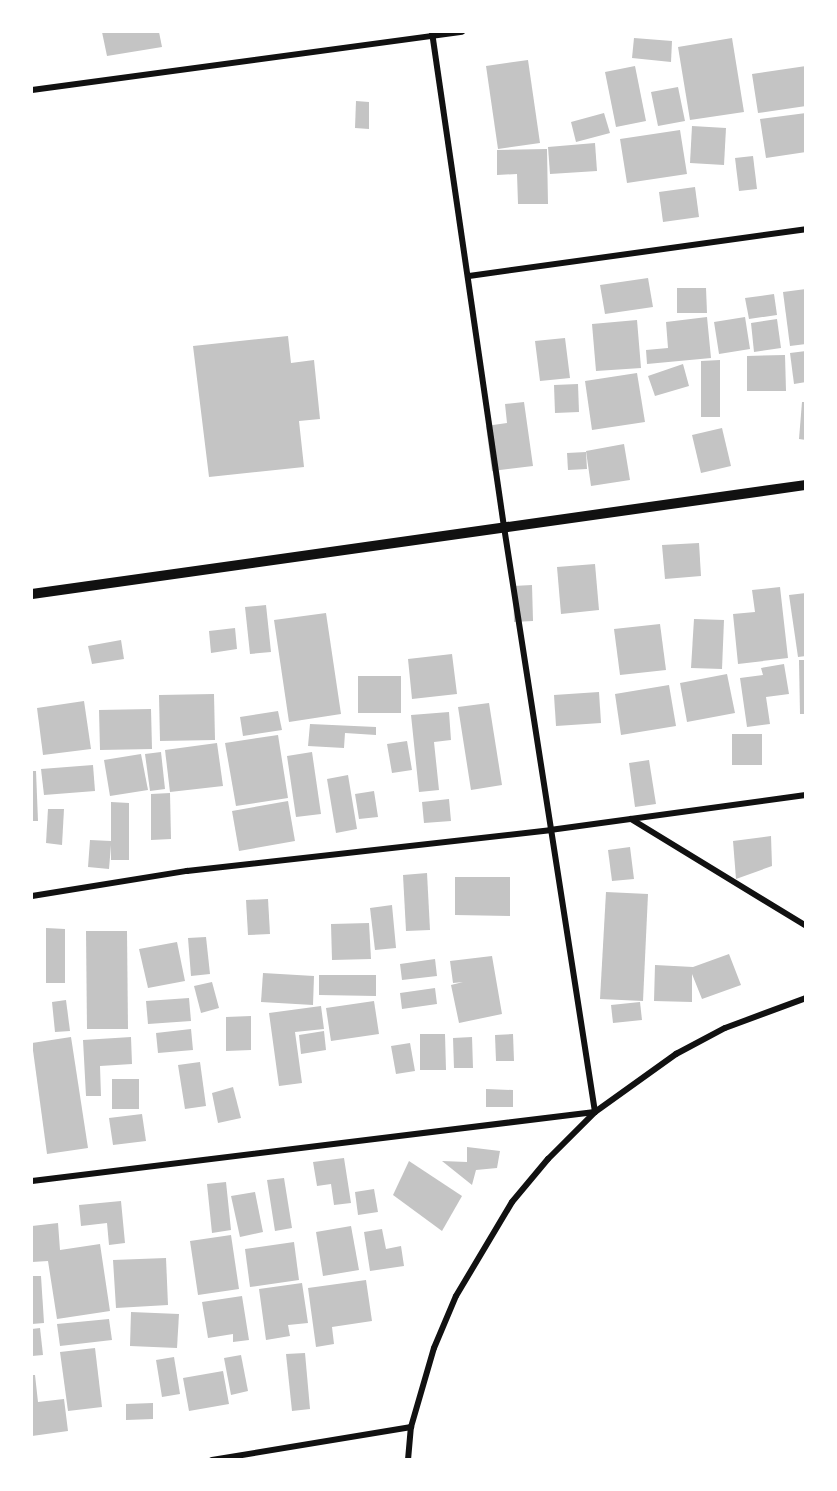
<!DOCTYPE html>
<style>
body{margin:0}
#map{position:relative;width:837px;height:1491px;overflow:hidden;background:#fff;font-family:Lora,serif}
div>[style]{position:absolute}
[style*='--x']{left:calc(var(--x)*1px);top:calc(var(--y)*1px);width:calc(var(--w)*1px);rotate:calc(var(--a)*1deg)}
.building>*{inset:0;background:#c4c4c4}
.minor>*{height:6px;margin:-3px;padding:0 3px;transform-origin:3px;border-radius:3px;background:#111}
.tertiary>*{height:10px;margin:-5px;padding:0 5px;transform-origin:5px;border-radius:5px;background:#111}
span{translate:-50% -50%;white-space:nowrap;text-align:center;line-height:1.15;-webkit-text-stroke:4.5px #fff;paint-order:stroke}
.frame{position:absolute;inset:0;border:33px solid #fff;pointer-events:none}
</style>
<div id="map">
<div class="building">
<i style="clip-path:polygon(102px 32px,159px 32px,162px 47px,107px 56px)"></i>
<i style="clip-path:polygon(634px 38px,672px 41px,671px 62px,632px 58px)"></i>
<i style="clip-path:polygon(732px 38px,744px 112px,690px 120px,678px 47px)"></i>
<i style="clip-path:polygon(528px 60px,540px 143px,498px 149px,486px 66px)"></i>
<i style="clip-path:polygon(635px 66px,646px 121px,616px 127px,605px 72px)"></i>
<i style="clip-path:polygon(806px 66px,806px 106px,758px 113px,752px 74px)"></i>
<i style="clip-path:polygon(678px 87px,685px 121px,658px 126px,651px 92px)"></i>
<i style="clip-path:polygon(356px 101px,369px 102px,369px 129px,355px 128px)"></i>
<i style="clip-path:polygon(604px 113px,610px 133px,576px 142px,571px 122px)"></i>
<i style="clip-path:polygon(806px 113px,806px 152px,766px 158px,760px 119px)"></i>
<i style="clip-path:polygon(692px 126px,726px 128px,724px 165px,690px 163px)"></i>
<i style="clip-path:polygon(680px 130px,687px 174px,627px 183px,620px 139px)"></i>
<i style="clip-path:polygon(595px 143px,597px 171px,550px 174px,548px 147px)"></i>
<i style="clip-path:polygon(547px 149px,548px 204px,518px 204px,517px 174px,497px 175px,497px 150px)"></i>
<i style="clip-path:polygon(753px 156px,757px 189px,739px 191px,735px 158px)"></i>
<i style="clip-path:polygon(695px 187px,699px 217px,663px 222px,659px 192px)"></i>
<i style="clip-path:polygon(648px 278px,653px 307px,605px 314px,600px 285px)"></i>
<i style="clip-path:polygon(677px 288px,706px 288px,707px 313px,677px 313px)"></i>
<i style="clip-path:polygon(806px 289px,806px 344px,790px 346px,783px 292px)"></i>
<i style="clip-path:polygon(774px 294px,777px 315px,749px 319px,745px 298px)"></i>
<i style="clip-path:polygon(707px 317px,711px 358px,647px 364px,646px 350px,668px 348px,666px 322px)"></i>
<i style="clip-path:polygon(745px 317px,750px 349px,719px 354px,714px 322px)"></i>
<i style="clip-path:polygon(777px 319px,781px 348px,754px 352px,751px 323px)"></i>
<i style="clip-path:polygon(637px 320px,641px 368px,596px 371px,592px 324px)"></i>
<i style="clip-path:polygon(288px 336px,291px 363px,314px 360px,320px 419px,299px 421px,304px 467px,209px 477px,193px 346px)"></i>
<i style="clip-path:polygon(565px 338px,570px 378px,540px 381px,535px 341px)"></i>
<i style="clip-path:polygon(806px 351px,806px 382px,794px 384px,790px 353px)"></i>
<i style="clip-path:polygon(785px 355px,786px 391px,747px 391px,747px 356px)"></i>
<i style="clip-path:polygon(720px 360px,720px 417px,701px 417px,701px 361px)"></i>
<i style="clip-path:polygon(683px 364px,689px 386px,655px 396px,648px 376px)"></i>
<i style="clip-path:polygon(637px 373px,645px 422px,592px 430px,585px 381px)"></i>
<i style="clip-path:polygon(578px 384px,579px 412px,555px 413px,554px 385px)"></i>
<i style="clip-path:polygon(524px 402px,533px 466px,492px 471px,486px 426px,507px 423px,505px 404px)"></i>
<i style="clip-path:polygon(802px 402px,806px 402px,806px 440px,799px 439px)"></i>
<i style="clip-path:polygon(722px 428px,731px 466px,701px 473px,692px 435px)"></i>
<i style="clip-path:polygon(624px 444px,630px 480px,591px 486px,586px 451px)"></i>
<i style="clip-path:polygon(586px 452px,587px 469px,568px 470px,567px 453px)"></i>
<i style="clip-path:polygon(699px 543px,701px 576px,665px 579px,662px 545px)"></i>
<i style="clip-path:polygon(595px 564px,599px 610px,561px 614px,557px 567px)"></i>
<i style="clip-path:polygon(532px 585px,533px 621px,514px 622px,513px 586px)"></i>
<i style="clip-path:polygon(780px 587px,788px 658px,738px 664px,733px 614px,755px 612px,752px 590px)"></i>
<i style="clip-path:polygon(806px 593px,806px 656px,798px 657px,789px 595px)"></i>
<i style="clip-path:polygon(266px 605px,271px 652px,250px 654px,245px 607px)"></i>
<i style="clip-path:polygon(326px 613px,341px 714px,289px 722px,274px 620px)"></i>
<i style="clip-path:polygon(694px 619px,724px 620px,722px 669px,691px 668px)"></i>
<i style="clip-path:polygon(660px 624px,666px 670px,620px 675px,614px 629px)"></i>
<i style="clip-path:polygon(235px 628px,237px 649px,211px 653px,209px 631px)"></i>
<i style="clip-path:polygon(121px 640px,124px 659px,92px 664px,88px 646px)"></i>
<i style="clip-path:polygon(452px 654px,457px 694px,412px 699px,408px 659px)"></i>
<i style="clip-path:polygon(799px 660px,806px 660px,806px 714px,800px 714px)"></i>
<i style="clip-path:polygon(784px 664px,789px 694px,766px 697px,770px 724px,747px 727px,740px 678px,763px 675px,761px 668px)"></i>
<i style="clip-path:polygon(727px 674px,735px 713px,687px 722px,680px 683px)"></i>
<i style="clip-path:polygon(358px 676px,401px 676px,401px 713px,358px 713px)"></i>
<i style="clip-path:polygon(669px 685px,676px 726px,621px 735px,615px 694px)"></i>
<i style="clip-path:polygon(599px 692px,601px 723px,556px 726px,554px 695px)"></i>
<i style="clip-path:polygon(214px 694px,215px 740px,160px 741px,159px 695px)"></i>
<i style="clip-path:polygon(84px 701px,91px 749px,43px 755px,37px 708px)"></i>
<i style="clip-path:polygon(489px 703px,502px 785px,471px 790px,458px 707px)"></i>
<i style="clip-path:polygon(151px 709px,152px 749px,100px 750px,99px 710px)"></i>
<i style="clip-path:polygon(278px 711px,282px 730px,243px 736px,240px 717px)"></i>
<i style="clip-path:polygon(449px 712px,451px 740px,434px 742px,439px 790px,419px 792px,411px 715px)"></i>
<i style="clip-path:polygon(310px 724px,376px 727px,376px 735px,345px 733px,344px 748px,308px 746px)"></i>
<i style="clip-path:polygon(732px 734px,762px 734px,762px 765px,732px 765px)"></i>
<i style="clip-path:polygon(278px 735px,288px 798px,236px 806px,225px 743px)"></i>
<i style="clip-path:polygon(407px 741px,412px 770px,392px 773px,387px 744px)"></i>
<i style="clip-path:polygon(217px 743px,223px 786px,170px 792px,165px 750px)"></i>
<i style="clip-path:polygon(161px 752px,165px 789px,150px 791px,145px 754px)"></i>
<i style="clip-path:polygon(312px 752px,321px 814px,296px 817px,287px 756px)"></i>
<i style="clip-path:polygon(141px 754px,148px 790px,110px 796px,104px 760px)"></i>
<i style="clip-path:polygon(649px 760px,656px 804px,635px 807px,629px 763px)"></i>
<i style="clip-path:polygon(93px 765px,95px 791px,44px 795px,41px 769px)"></i>
<i style="clip-path:polygon(32px 771px,36px 771px,38px 821px,32px 821px)"></i>
<i style="clip-path:polygon(348px 775px,357px 829px,336px 833px,327px 779px)"></i>
<i style="clip-path:polygon(374px 791px,378px 817px,359px 819px,355px 794px)"></i>
<i style="clip-path:polygon(170px 793px,171px 839px,151px 840px,151px 794px)"></i>
<i style="clip-path:polygon(449px 799px,451px 821px,424px 823px,422px 802px)"></i>
<i style="clip-path:polygon(288px 801px,295px 841px,239px 851px,232px 811px)"></i>
<i style="clip-path:polygon(111px 802px,129px 803px,129px 860px,111px 860px,111px 845px,109px 869px,88px 867px,90px 840px,111px 841px)"></i>
<i style="clip-path:polygon(48px 809px,64px 809px,62px 845px,46px 843px)"></i>
<i style="clip-path:polygon(771px 836px,772px 866px,736px 879px,733px 841px)"></i>
<i style="clip-path:polygon(630px 847px,634px 879px,612px 881px,608px 850px)"></i>
<i style="clip-path:polygon(427px 873px,430px 930px,406px 931px,403px 875px)"></i>
<i style="clip-path:polygon(455px 877px,510px 877px,510px 916px,455px 915px)"></i>
<i style="clip-path:polygon(606px 892px,648px 894px,643px 1001px,600px 999px)"></i>
<i style="clip-path:polygon(268px 899px,270px 934px,248px 935px,246px 900px)"></i>
<i style="clip-path:polygon(392px 905px,396px 948px,375px 950px,370px 908px)"></i>
<i style="clip-path:polygon(369px 923px,371px 959px,332px 960px,331px 924px)"></i>
<i style="clip-path:polygon(46px 928px,65px 929px,65px 983px,46px 983px)"></i>
<i style="clip-path:polygon(86px 931px,127px 931px,128px 1029px,87px 1029px)"></i>
<i style="clip-path:polygon(206px 937px,210px 974px,191px 976px,188px 938px)"></i>
<i style="clip-path:polygon(177px 942px,185px 981px,148px 988px,139px 949px)"></i>
<i style="clip-path:polygon(729px 954px,741px 985px,702px 999px,692px 974px,692px 1002px,654px 1001px,655px 965px,693px 967px)"></i>
<i style="clip-path:polygon(492px 956px,502px 1014px,459px 1023px,451px 985px,463px 982px,453px 983px,450px 961px)"></i>
<i style="clip-path:polygon(435px 959px,437px 976px,402px 980px,400px 964px)"></i>
<i style="clip-path:polygon(263px 973px,314px 976px,313px 1005px,261px 1002px)"></i>
<i style="clip-path:polygon(319px 975px,376px 975px,376px 996px,319px 995px)"></i>
<i style="clip-path:polygon(212px 982px,219px 1008px,201px 1013px,194px 986px)"></i>
<i style="clip-path:polygon(435px 988px,437px 1004px,402px 1009px,400px 993px)"></i>
<i style="clip-path:polygon(189px 998px,191px 1021px,148px 1024px,146px 1001px)"></i>
<i style="clip-path:polygon(66px 1000px,70px 1031px,55px 1032px,52px 1002px)"></i>
<i style="clip-path:polygon(374px 1001px,379px 1034px,331px 1041px,326px 1008px)"></i>
<i style="clip-path:polygon(640px 1002px,642px 1020px,613px 1023px,611px 1005px)"></i>
<i style="clip-path:polygon(321px 1006px,324px 1029px,295px 1032px,302px 1083px,279px 1086px,269px 1013px)"></i>
<i style="clip-path:polygon(251px 1016px,251px 1050px,226px 1051px,226px 1017px)"></i>
<i style="clip-path:polygon(191px 1029px,193px 1050px,158px 1053px,156px 1033px)"></i>
<i style="clip-path:polygon(324px 1031px,326px 1050px,301px 1054px,299px 1035px)"></i>
<i style="clip-path:polygon(420px 1034px,445px 1034px,446px 1070px,420px 1070px)"></i>
<i style="clip-path:polygon(513px 1034px,514px 1061px,496px 1061px,495px 1035px)"></i>
<i style="clip-path:polygon(71px 1037px,88px 1148px,47px 1154px,32px 1043px)"></i>
<i style="clip-path:polygon(131px 1037px,132px 1064px,100px 1066px,101px 1096px,86px 1096px,83px 1040px)"></i>
<i style="clip-path:polygon(472px 1037px,473px 1068px,454px 1068px,453px 1038px)"></i>
<i style="clip-path:polygon(410px 1043px,415px 1071px,396px 1074px,391px 1046px)"></i>
<i style="clip-path:polygon(200px 1062px,206px 1106px,185px 1109px,178px 1065px)"></i>
<i style="clip-path:polygon(112px 1079px,139px 1079px,139px 1109px,112px 1109px)"></i>
<i style="clip-path:polygon(233px 1087px,241px 1118px,218px 1123px,212px 1093px)"></i>
<i style="clip-path:polygon(486px 1089px,513px 1090px,513px 1107px,486px 1107px)"></i>
<i style="clip-path:polygon(142px 1114px,146px 1141px,113px 1145px,109px 1118px)"></i>
<i style="clip-path:polygon(467px 1147px,500px 1151px,497px 1168px,476px 1170px,472px 1185px,442px 1161px,467px 1162px)"></i>
<i style="clip-path:polygon(344px 1158px,351px 1203px,334px 1205px,331px 1184px,317px 1186px,313px 1162px)"></i>
<i style="clip-path:polygon(409px 1161px,462px 1196px,442px 1231px,393px 1195px)"></i>
<i style="clip-path:polygon(284px 1178px,292px 1228px,275px 1231px,267px 1180px)"></i>
<i style="clip-path:polygon(226px 1182px,231px 1230px,212px 1233px,207px 1184px)"></i>
<i style="clip-path:polygon(374px 1189px,378px 1212px,358px 1215px,355px 1192px)"></i>
<i style="clip-path:polygon(255px 1192px,263px 1232px,240px 1237px,231px 1196px)"></i>
<i style="clip-path:polygon(121px 1201px,125px 1243px,109px 1245px,107px 1223px,81px 1226px,79px 1205px)"></i>
<i style="clip-path:polygon(58px 1223px,60px 1250px,100px 1244px,110px 1311px,57px 1319px,48px 1261px,32px 1262px,32px 1226px)"></i>
<i style="clip-path:polygon(351px 1226px,359px 1270px,323px 1276px,316px 1232px)"></i>
<i style="clip-path:polygon(382px 1229px,386px 1249px,401px 1246px,404px 1266px,370px 1271px,364px 1232px)"></i>
<i style="clip-path:polygon(231px 1235px,239px 1289px,198px 1295px,190px 1241px)"></i>
<i style="clip-path:polygon(294px 1242px,299px 1280px,250px 1287px,245px 1249px)"></i>
<i style="clip-path:polygon(166px 1258px,168px 1305px,116px 1308px,113px 1260px)"></i>
<i style="clip-path:polygon(32px 1276px,41px 1276px,44px 1323px,32px 1324px)"></i>
<i style="clip-path:polygon(366px 1280px,372px 1321px,332px 1327px,334px 1344px,316px 1347px,308px 1288px)"></i>
<i style="clip-path:polygon(302px 1283px,308px 1323px,288px 1325px,290px 1336px,266px 1340px,259px 1289px)"></i>
<i style="clip-path:polygon(242px 1296px,249px 1340px,233px 1342px,233px 1334px,208px 1338px,202px 1302px)"></i>
<i style="clip-path:polygon(131px 1312px,179px 1314px,177px 1348px,130px 1346px)"></i>
<i style="clip-path:polygon(109px 1319px,112px 1340px,60px 1346px,57px 1324px)"></i>
<i style="clip-path:polygon(40px 1328px,43px 1355px,32px 1356px,32px 1329px)"></i>
<i style="clip-path:polygon(95px 1348px,102px 1407px,68px 1411px,60px 1352px)"></i>
<i style="clip-path:polygon(305px 1353px,310px 1409px,292px 1411px,286px 1354px)"></i>
<i style="clip-path:polygon(241px 1355px,248px 1391px,231px 1395px,224px 1358px)"></i>
<i style="clip-path:polygon(174px 1357px,180px 1394px,162px 1397px,156px 1360px)"></i>
<i style="clip-path:polygon(223px 1371px,229px 1404px,189px 1411px,183px 1378px)"></i>
<i style="clip-path:polygon(32px 1375px,35px 1375px,38px 1402px,64px 1399px,68px 1431px,32px 1436px)"></i>
<i style="clip-path:polygon(153px 1403px,153px 1419px,126px 1420px,126px 1404px)"></i>
</div>
<div class="minor">
<i style="--x:32;--y:90;--w:434;--a:-7.7"></i>
<i style="--x:469;--y:276;--w:340;--a:-7.9"></i>
<i style="--x:631;--y:819;--w:205;--a:31.4"></i>
<i style="--x:32;--y:896;--w:157;--a:-9.2"></i>
<i style="--x:187;--y:871;--w:365;--a:-6.4"></i>
<i style="--x:550;--y:830;--w:258;--a:-7.8"></i>
<i style="--x:32;--y:1181;--w:567;--a:-6.99"></i>
<i style="--x:595;--y:1112;--w:592;--a:-98.84"></i>
<i style="--x:504;--y:527;--w:500;--a:-98.28"></i>
<i style="--x:212;--y:1460;--w:202;--a:-9.4"></i>
<i style="--x:408;--y:1460;--w:33;--a:-85"></i>
<i style="--x:411;--y:1427;--w:82;--a:-73.8"></i>
<i style="--x:434;--y:1348;--w:56;--a:-67.1"></i>
<i style="--x:456;--y:1296;--w:109;--a:-59.2"></i>
<i style="--x:512;--y:1202;--w:56;--a:-50.1"></i>
<i style="--x:548;--y:1159;--w:66;--a:-45"></i>
<i style="--x:595;--y:1112;--w:100;--a:-35.6"></i>
<i style="--x:676;--y:1054;--w:55;--a:-28"></i>
<i style="--x:725;--y:1028;--w:86;--a:-20.3"></i>
</div>
<div class="tertiary">
<i style="--x:32;--y:594;--w:782;--a:-8.02"></i>
</div>
<div class="frame"></div>
</div>
